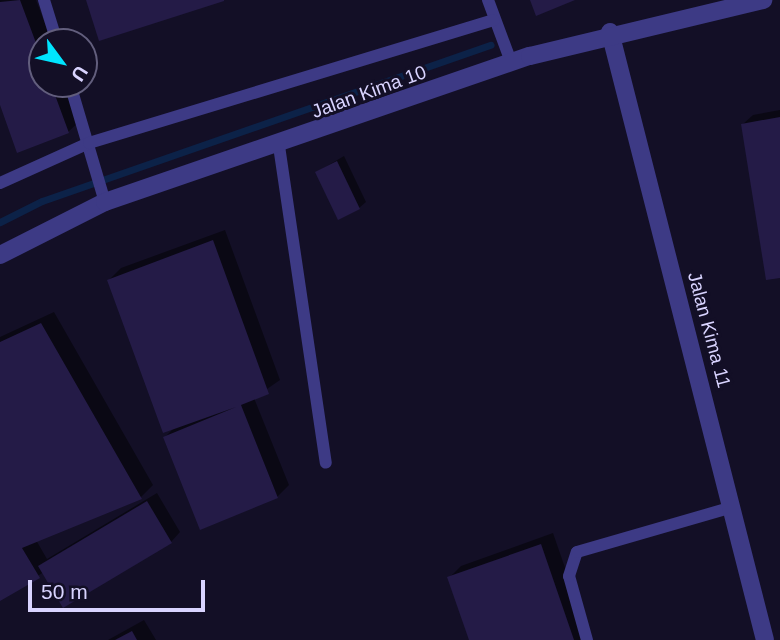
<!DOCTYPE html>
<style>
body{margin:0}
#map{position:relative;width:780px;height:640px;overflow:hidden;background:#130f26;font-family:Arial,sans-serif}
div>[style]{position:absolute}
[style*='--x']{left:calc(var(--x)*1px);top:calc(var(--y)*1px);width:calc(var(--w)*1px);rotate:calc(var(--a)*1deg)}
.shadow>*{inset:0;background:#0007}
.stream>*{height:7px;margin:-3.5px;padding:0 3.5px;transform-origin:3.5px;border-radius:3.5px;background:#0c2248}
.building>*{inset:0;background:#241b47}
.lane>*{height:12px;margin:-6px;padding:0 6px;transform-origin:6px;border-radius:6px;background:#3d3a85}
.street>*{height:18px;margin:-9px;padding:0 9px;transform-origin:9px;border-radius:9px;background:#3d3a85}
span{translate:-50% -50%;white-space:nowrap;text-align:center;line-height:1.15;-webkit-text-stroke:6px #130f26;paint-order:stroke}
.street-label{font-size:19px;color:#d9d4ff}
.north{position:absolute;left:28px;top:28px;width:70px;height:70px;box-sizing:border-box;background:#130f26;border:2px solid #625e7d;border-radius:50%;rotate:123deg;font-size:19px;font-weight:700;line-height:28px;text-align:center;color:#d9d4ff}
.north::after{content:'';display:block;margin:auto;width:24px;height:32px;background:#00e5ff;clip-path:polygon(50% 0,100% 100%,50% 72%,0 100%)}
.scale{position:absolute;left:28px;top:580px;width:177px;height:32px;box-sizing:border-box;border:4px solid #d9d4ff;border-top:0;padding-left:9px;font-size:21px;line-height:24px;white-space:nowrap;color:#d9d4ff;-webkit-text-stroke:5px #130f26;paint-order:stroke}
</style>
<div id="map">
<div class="shadow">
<i style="clip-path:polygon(0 0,36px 0,52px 42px,42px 42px,42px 84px,67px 84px,81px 120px,68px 132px,0 100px)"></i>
<i style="clip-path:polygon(780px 110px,780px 276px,743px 124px,753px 115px)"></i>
<i style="clip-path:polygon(344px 156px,366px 202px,359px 208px,317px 172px)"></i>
<i style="clip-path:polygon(225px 230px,280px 380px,254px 398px,289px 485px,277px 497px,165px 437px,175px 427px,109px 280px,121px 268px)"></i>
<i style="clip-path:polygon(54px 312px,153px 485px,141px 497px,36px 540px,47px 559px,157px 493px,180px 532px,171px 542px,44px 572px,0 599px,0 337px)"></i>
<i style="clip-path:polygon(553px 533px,590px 640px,470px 640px,449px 578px,461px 566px)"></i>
<i style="clip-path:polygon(144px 620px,156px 640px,108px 640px)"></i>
</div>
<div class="stream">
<i style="--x:0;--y:222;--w:47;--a:-26.6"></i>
<i style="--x:42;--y:201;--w:475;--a:-19.2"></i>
</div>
<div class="building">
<i style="clip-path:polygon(20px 0,42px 59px,42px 84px,51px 84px,69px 133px,17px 153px,0 105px,0 2px)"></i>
<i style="clip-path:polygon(86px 0,224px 0,224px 1px,99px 41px)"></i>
<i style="clip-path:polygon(530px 0,575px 0,536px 16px)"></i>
<i style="clip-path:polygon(780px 117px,780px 278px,766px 280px,741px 124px)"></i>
<i style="clip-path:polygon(337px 161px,360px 209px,338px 220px,315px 172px)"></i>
<i style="clip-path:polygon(213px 240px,269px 394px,241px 405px,278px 498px,200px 530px,163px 437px,236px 407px,163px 433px,107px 280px)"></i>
<i style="clip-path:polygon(41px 323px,142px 499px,22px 548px,40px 578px,0 601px,0 342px)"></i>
<i style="clip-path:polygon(147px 501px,172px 543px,63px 608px,38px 566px)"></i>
<i style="clip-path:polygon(541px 544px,574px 640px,469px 640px,447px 577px)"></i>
<i style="clip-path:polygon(132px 631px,137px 640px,115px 640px)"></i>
</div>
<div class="lane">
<i style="--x:44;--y:0;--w:44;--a:72.8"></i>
<i style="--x:488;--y:0;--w:66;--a:69.6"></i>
<i style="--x:70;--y:84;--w:123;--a:73.5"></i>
<i style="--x:279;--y:146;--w:320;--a:81.6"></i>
<i style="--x:0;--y:183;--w:98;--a:-24.2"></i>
<i style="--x:89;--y:143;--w:423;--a:-16.9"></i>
<i style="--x:587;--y:640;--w:66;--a:-105.7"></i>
<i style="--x:569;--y:576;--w:25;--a:-72"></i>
<i style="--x:577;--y:552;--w:162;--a:-16.1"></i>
</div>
<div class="street">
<i style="--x:610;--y:32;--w:627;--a:75.7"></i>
<i style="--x:0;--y:255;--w:118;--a:-26.8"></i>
<i style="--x:105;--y:202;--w:449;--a:-19"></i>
<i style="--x:530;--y:56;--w:240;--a:-13.5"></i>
</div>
<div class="street-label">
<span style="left:369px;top:92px;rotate:-20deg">Jalan Kima 10</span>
<span style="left:709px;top:330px;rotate:75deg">Jalan Kima 11</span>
</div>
<div class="north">U</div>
<div class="scale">50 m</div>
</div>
